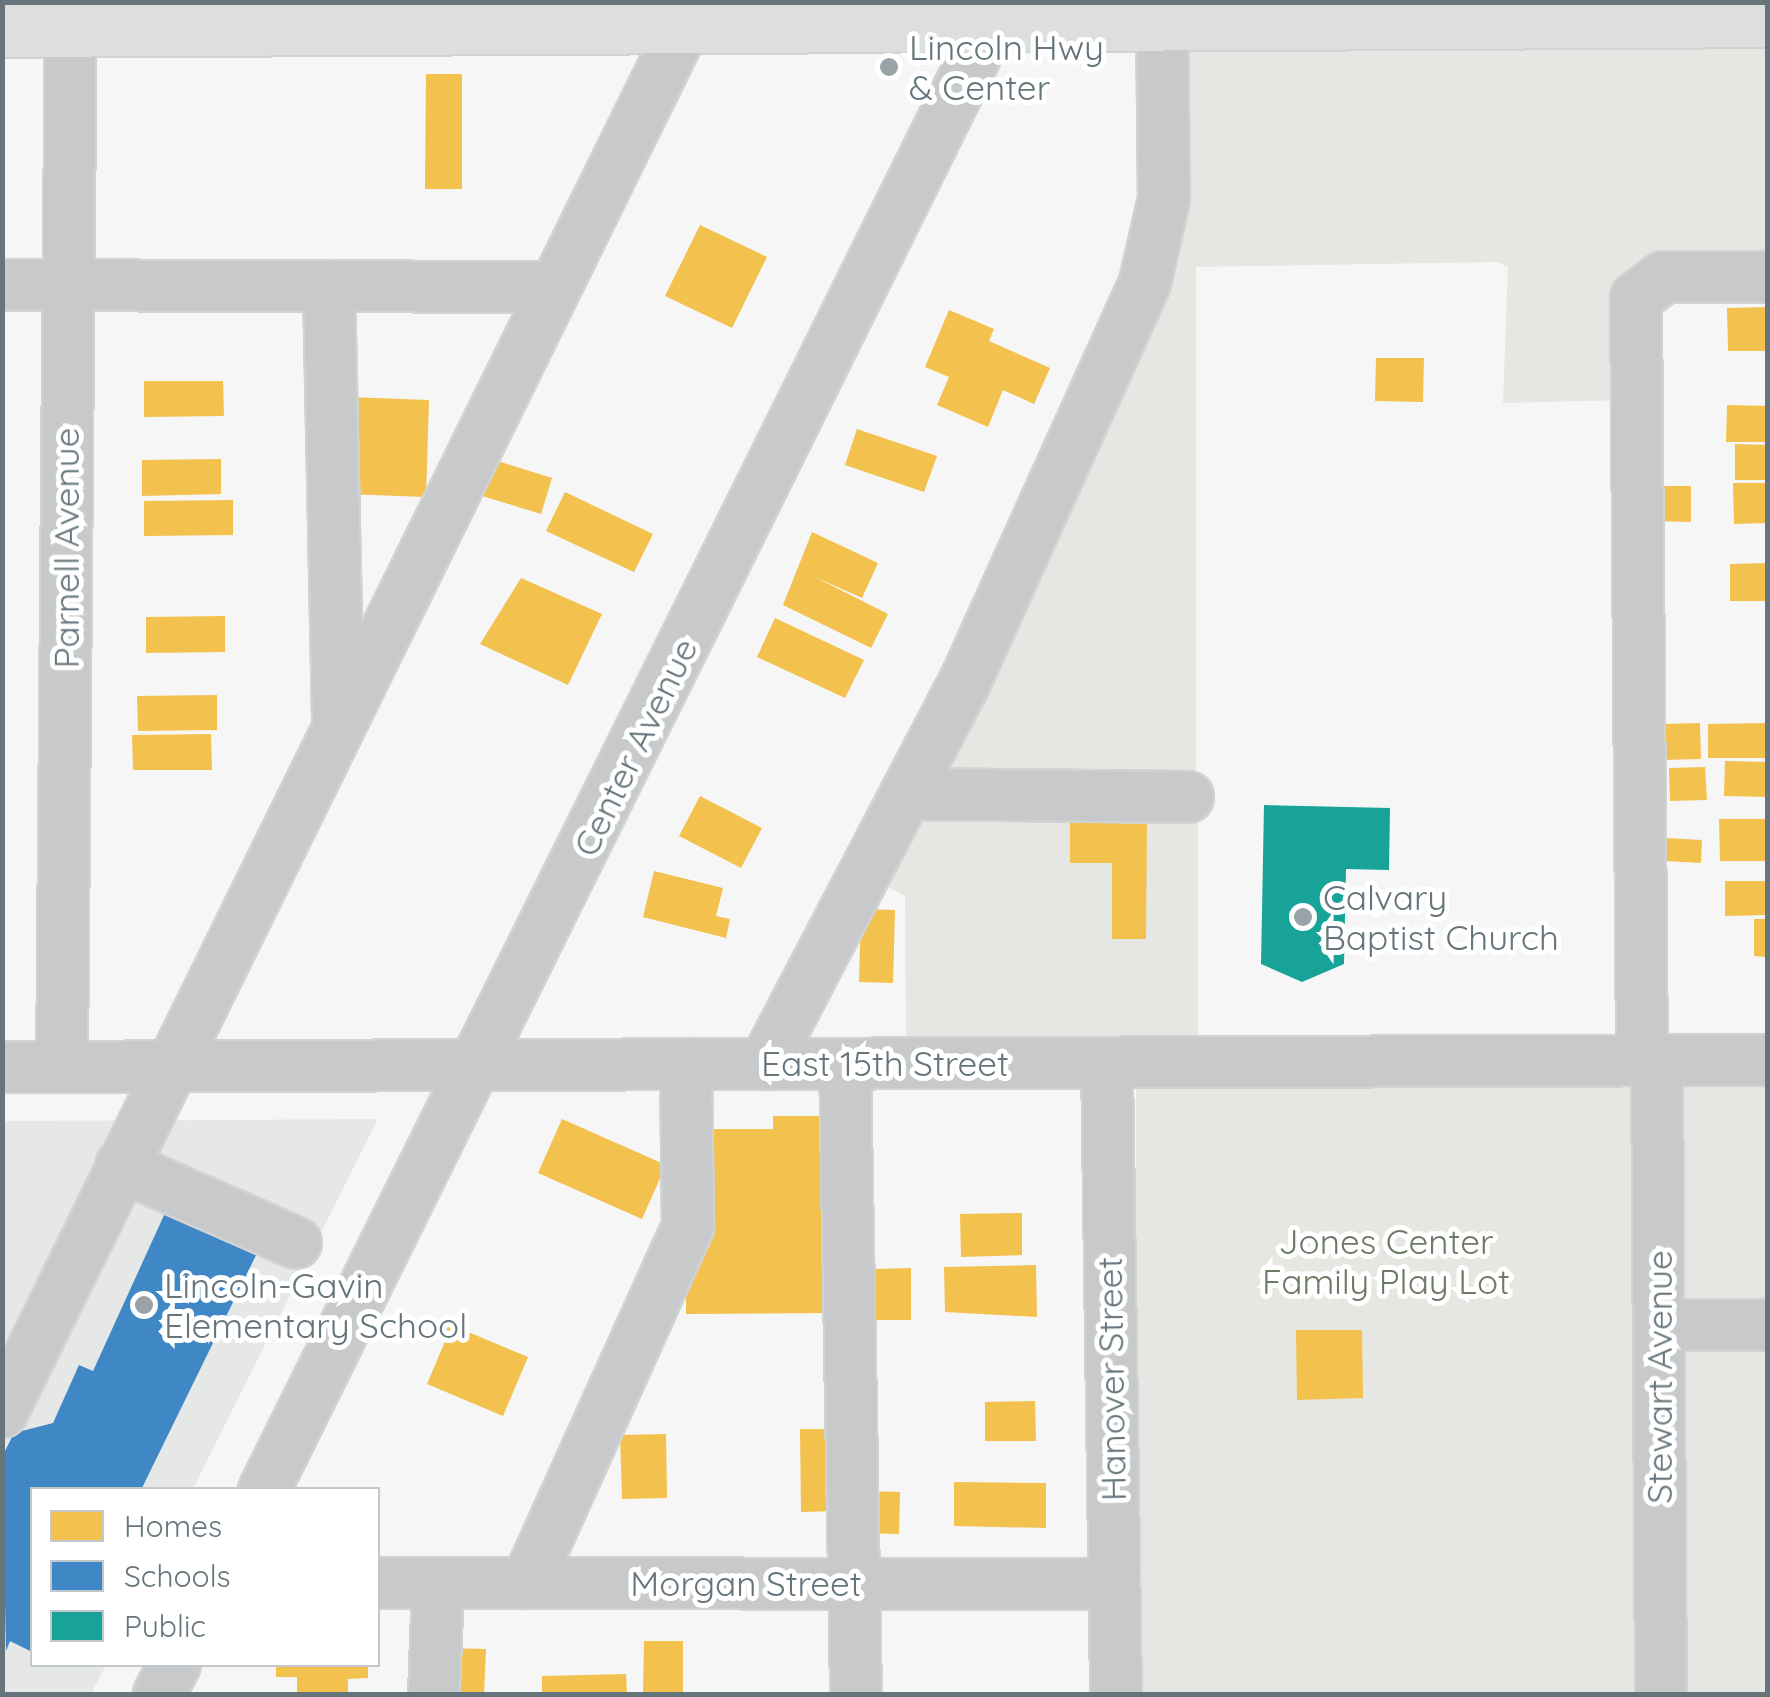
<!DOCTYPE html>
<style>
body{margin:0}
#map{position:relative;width:1770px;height:1697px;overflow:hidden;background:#f6f6f6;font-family:Quicksand,sans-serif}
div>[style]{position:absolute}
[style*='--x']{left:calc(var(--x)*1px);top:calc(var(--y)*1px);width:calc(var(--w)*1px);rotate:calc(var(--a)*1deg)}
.built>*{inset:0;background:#e6e7e7}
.green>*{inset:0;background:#e6e7e3}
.homes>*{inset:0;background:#f2c14e}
.schools>*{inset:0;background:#3f88c5}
.public>*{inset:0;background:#17a398}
.roads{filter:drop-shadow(2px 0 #d1d2d3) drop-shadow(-2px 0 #d1d2d3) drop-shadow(0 2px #d1d2d3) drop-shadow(0 -2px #d1d2d3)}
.minor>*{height:50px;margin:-25px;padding:0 25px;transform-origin:25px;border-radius:25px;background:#c7c9ca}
.major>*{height:55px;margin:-27.5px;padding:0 27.5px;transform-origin:27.5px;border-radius:27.5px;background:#dddede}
.dots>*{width:28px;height:28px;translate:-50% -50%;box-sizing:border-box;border:5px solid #fff;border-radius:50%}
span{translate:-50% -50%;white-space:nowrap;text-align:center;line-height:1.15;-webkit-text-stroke:10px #fff;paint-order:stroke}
.poi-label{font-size:35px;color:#66757c}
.left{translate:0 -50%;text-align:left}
.street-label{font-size:35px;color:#66757c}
.park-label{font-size:35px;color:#6e7a68}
.frame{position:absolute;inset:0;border:5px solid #66757c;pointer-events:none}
.legend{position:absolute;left:30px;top:1487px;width:350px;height:180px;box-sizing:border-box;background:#fff;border:2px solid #c2c8cb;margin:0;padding:12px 18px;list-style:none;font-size:30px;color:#66757c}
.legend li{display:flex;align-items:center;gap:20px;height:50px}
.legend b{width:50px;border:2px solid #c2c8cb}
</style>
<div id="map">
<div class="built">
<i style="clip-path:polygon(378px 1119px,193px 1489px,32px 1490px,32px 1664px,106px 1665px,91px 1694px,3px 1694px,2px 1121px)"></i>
</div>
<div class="green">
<i style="clip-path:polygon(1767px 45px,1767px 263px,1661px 267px,1623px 400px,1503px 403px,1508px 267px,1497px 262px,1196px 267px,1196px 783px,933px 782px,1165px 261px,1176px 48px)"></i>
<i style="clip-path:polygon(914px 806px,1198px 808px,1198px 1040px,906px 1039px,905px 896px,879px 882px)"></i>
<i style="clip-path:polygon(1767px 1082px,1767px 1318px,1675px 1317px,1678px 1089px,1687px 1083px)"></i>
<i style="clip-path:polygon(1637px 1084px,1643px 1694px,1136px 1694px,1136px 1088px)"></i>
<i style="clip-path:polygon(1767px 1337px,1767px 1694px,1677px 1694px,1677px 1349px)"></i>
</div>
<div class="homes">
<i style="clip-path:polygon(426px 74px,462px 74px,462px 189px,425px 189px)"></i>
<i style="clip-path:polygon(700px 225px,767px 257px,732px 328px,665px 296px)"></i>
<i style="clip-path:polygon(1768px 307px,1768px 351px,1728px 351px,1727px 308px)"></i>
<i style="clip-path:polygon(949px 310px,994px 329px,989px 341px,1050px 368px,1034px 404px,1003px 390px,988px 427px,937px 405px,949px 377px,925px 367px)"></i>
<i style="clip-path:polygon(1376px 358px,1424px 358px,1423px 402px,1375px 401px)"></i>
<i style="clip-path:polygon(144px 381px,223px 381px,224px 416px,144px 417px)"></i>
<i style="clip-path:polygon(348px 397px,429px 400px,426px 497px,345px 494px)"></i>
<i style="clip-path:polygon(1727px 405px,1768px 406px,1768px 442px,1726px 442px)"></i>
<i style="clip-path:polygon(857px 429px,937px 456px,924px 492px,845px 465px)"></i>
<i style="clip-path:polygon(1735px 444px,1768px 445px,1768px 480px,1735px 480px)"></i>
<i style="clip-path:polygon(488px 458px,552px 478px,541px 514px,476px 494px)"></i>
<i style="clip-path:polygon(221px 459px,221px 494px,142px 496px,142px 460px)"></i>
<i style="clip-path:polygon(1733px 483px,1768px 483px,1768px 523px,1734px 524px)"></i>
<i style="clip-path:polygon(1652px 486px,1691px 486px,1691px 522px,1652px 521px)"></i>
<i style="clip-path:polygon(565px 492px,653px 534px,634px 572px,546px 531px)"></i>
<i style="clip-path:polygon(233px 500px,233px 535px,144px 536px,144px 501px)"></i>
<i style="clip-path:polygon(812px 532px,878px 563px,862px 598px,813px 576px,888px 614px,871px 648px,783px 605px)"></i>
<i style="clip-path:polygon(1768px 563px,1768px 601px,1730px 601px,1730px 564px)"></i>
<i style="clip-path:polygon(521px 578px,602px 614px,568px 685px,480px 644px)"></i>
<i style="clip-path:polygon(225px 616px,225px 652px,146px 653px,146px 617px)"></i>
<i style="clip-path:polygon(775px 618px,864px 660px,845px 698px,757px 657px)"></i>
<i style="clip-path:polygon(217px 695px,217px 730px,138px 731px,137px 696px)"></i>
<i style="clip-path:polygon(1700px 723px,1701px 759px,1662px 760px,1662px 724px)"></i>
<i style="clip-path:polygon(1768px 723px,1768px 758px,1708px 758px,1708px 724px)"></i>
<i style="clip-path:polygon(211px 734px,212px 770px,133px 770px,132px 735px)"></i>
<i style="clip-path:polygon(1725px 761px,1768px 762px,1768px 797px,1724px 796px)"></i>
<i style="clip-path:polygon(1705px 767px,1707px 800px,1670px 801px,1669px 768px)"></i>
<i style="clip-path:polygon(700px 796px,762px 828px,741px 868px,679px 836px)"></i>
<i style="clip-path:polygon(1070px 814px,1147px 815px,1146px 939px,1112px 939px,1112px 863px,1070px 863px)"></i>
<i style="clip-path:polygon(1719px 819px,1768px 819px,1768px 861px,1720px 861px)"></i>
<i style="clip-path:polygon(1665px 838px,1702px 840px,1701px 863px,1664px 861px)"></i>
<i style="clip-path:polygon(654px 871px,723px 888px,716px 916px,730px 919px,726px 938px,643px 917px)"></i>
<i style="clip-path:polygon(1725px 881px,1768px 881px,1768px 915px,1725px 916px)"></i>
<i style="clip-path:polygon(861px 909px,895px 910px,893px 983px,859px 982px)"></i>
<i style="clip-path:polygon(1754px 919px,1768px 919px,1768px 957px,1754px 956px)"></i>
<i style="clip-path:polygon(773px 1116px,835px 1116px,836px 1313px,686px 1314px,686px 1228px,708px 1129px,773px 1129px)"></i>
<i style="clip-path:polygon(562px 1119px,666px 1165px,642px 1219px,538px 1173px)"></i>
<i style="clip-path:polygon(1022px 1213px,1022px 1255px,961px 1257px,960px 1214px)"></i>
<i style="clip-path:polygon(1036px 1265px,1037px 1317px,945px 1312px,944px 1267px)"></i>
<i style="clip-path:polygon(911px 1268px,911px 1320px,876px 1320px,875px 1269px)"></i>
<i style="clip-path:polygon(442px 1321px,528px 1357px,503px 1416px,427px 1384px,446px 1339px,436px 1335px)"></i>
<i style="clip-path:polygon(1296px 1330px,1362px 1330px,1363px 1398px,1297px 1400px)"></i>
<i style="clip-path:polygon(1035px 1401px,1036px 1441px,985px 1441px,985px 1402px)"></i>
<i style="clip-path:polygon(800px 1429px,836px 1429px,837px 1511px,801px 1512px)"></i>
<i style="clip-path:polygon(666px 1434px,667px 1498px,622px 1499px,620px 1435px)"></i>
<i style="clip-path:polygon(954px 1482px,1046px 1483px,1046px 1528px,954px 1526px)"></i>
<i style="clip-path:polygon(863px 1491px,900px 1492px,899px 1534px,862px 1533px)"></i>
<i style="clip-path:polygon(644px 1641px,683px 1641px,683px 1694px,643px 1694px)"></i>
<i style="clip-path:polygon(446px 1648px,486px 1649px,484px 1694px,445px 1694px)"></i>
<i style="clip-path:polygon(276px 1664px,368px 1664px,368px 1678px,348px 1679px,348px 1694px,297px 1694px,297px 1677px,276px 1677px)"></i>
<i style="clip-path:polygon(626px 1674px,627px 1694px,542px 1694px,542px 1676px)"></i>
</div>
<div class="schools">
<i style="clip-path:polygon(170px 1202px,262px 1243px,141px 1490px,32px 1490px,32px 1652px,10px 1641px,6px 1651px,2px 1457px,14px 1433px,53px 1423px,79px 1365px,93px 1371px)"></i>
</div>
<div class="public">
<i style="clip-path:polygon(1264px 805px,1390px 808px,1389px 870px,1346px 869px,1344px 964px,1302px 982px,1261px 964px)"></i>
</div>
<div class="roads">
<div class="minor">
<i style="--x:2;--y:285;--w:553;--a:0.21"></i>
<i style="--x:329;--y:286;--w:435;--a:88.8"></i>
<i style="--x:906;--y:794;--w:282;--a:0.6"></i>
<i style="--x:1642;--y:1060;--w:762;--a:-90.45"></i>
<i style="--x:1636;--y:298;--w:35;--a:-37"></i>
<i style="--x:1664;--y:277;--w:104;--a:0"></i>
<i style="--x:1657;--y:1060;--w:634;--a:89.64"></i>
<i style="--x:1107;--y:1063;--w:631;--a:89.18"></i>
<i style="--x:765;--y:1064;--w:427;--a:-62.4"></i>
<i style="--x:963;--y:686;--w:443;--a:-65.7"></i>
<i style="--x:1145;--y:282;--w:85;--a:-77.1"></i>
<i style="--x:1164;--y:199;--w:177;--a:-90.6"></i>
<i style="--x:845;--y:1064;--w:630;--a:89"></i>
<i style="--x:2;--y:1067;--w:1766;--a:-0.23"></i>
<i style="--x:62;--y:1067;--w:1065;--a:-89.52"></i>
<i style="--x:121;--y:1166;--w:191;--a:23.7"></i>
<i style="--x:1659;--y:1325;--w:109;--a:0"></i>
<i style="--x:2;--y:1412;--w:1547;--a:-63.8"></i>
<i style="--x:264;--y:1490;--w:1661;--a:-63.62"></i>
<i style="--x:378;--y:1583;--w:736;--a:0.08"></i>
<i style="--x:527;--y:1583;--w:392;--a:-65.7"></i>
<i style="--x:688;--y:1226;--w:162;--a:-90.7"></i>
<i style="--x:159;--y:1694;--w:34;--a:-62"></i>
<i style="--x:434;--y:1694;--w:111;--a:-87.9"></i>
</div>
<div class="major">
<i style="--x:2;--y:29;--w:1766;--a:-0.32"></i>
</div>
</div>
<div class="dots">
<i style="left:889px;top:67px;background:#98a2a7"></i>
<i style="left:1303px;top:917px;background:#98a2a7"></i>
<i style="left:144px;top:1305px;background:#98a2a7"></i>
</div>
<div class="poi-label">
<span class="left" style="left:909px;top:67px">Lincoln Hwy<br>&amp; Center</span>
<span class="left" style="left:1323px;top:917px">Calvary<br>Baptist Church</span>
<span class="left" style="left:164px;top:1305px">Lincoln-Gavin<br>Elementary School</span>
</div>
<div class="street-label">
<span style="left:66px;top:548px;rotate:-90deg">Parnell Avenue</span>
<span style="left:635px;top:747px;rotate:-64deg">Center Avenue</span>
<span style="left:885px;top:1063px">East 15th Street</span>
<span style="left:1659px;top:1377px;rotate:-90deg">Stewart Avenue</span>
<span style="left:1111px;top:1379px;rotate:-91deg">Hanover Street</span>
<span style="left:746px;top:1583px">Morgan Street</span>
</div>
<div class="park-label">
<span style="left:1386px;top:1261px">Jones Center<br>Family Play Lot</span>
</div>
<div class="frame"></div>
<ul class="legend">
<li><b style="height:28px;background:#f2c14e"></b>Homes</li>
<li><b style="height:28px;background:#3f88c5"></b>Schools</li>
<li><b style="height:28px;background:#17a398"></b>Public</li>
</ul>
</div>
